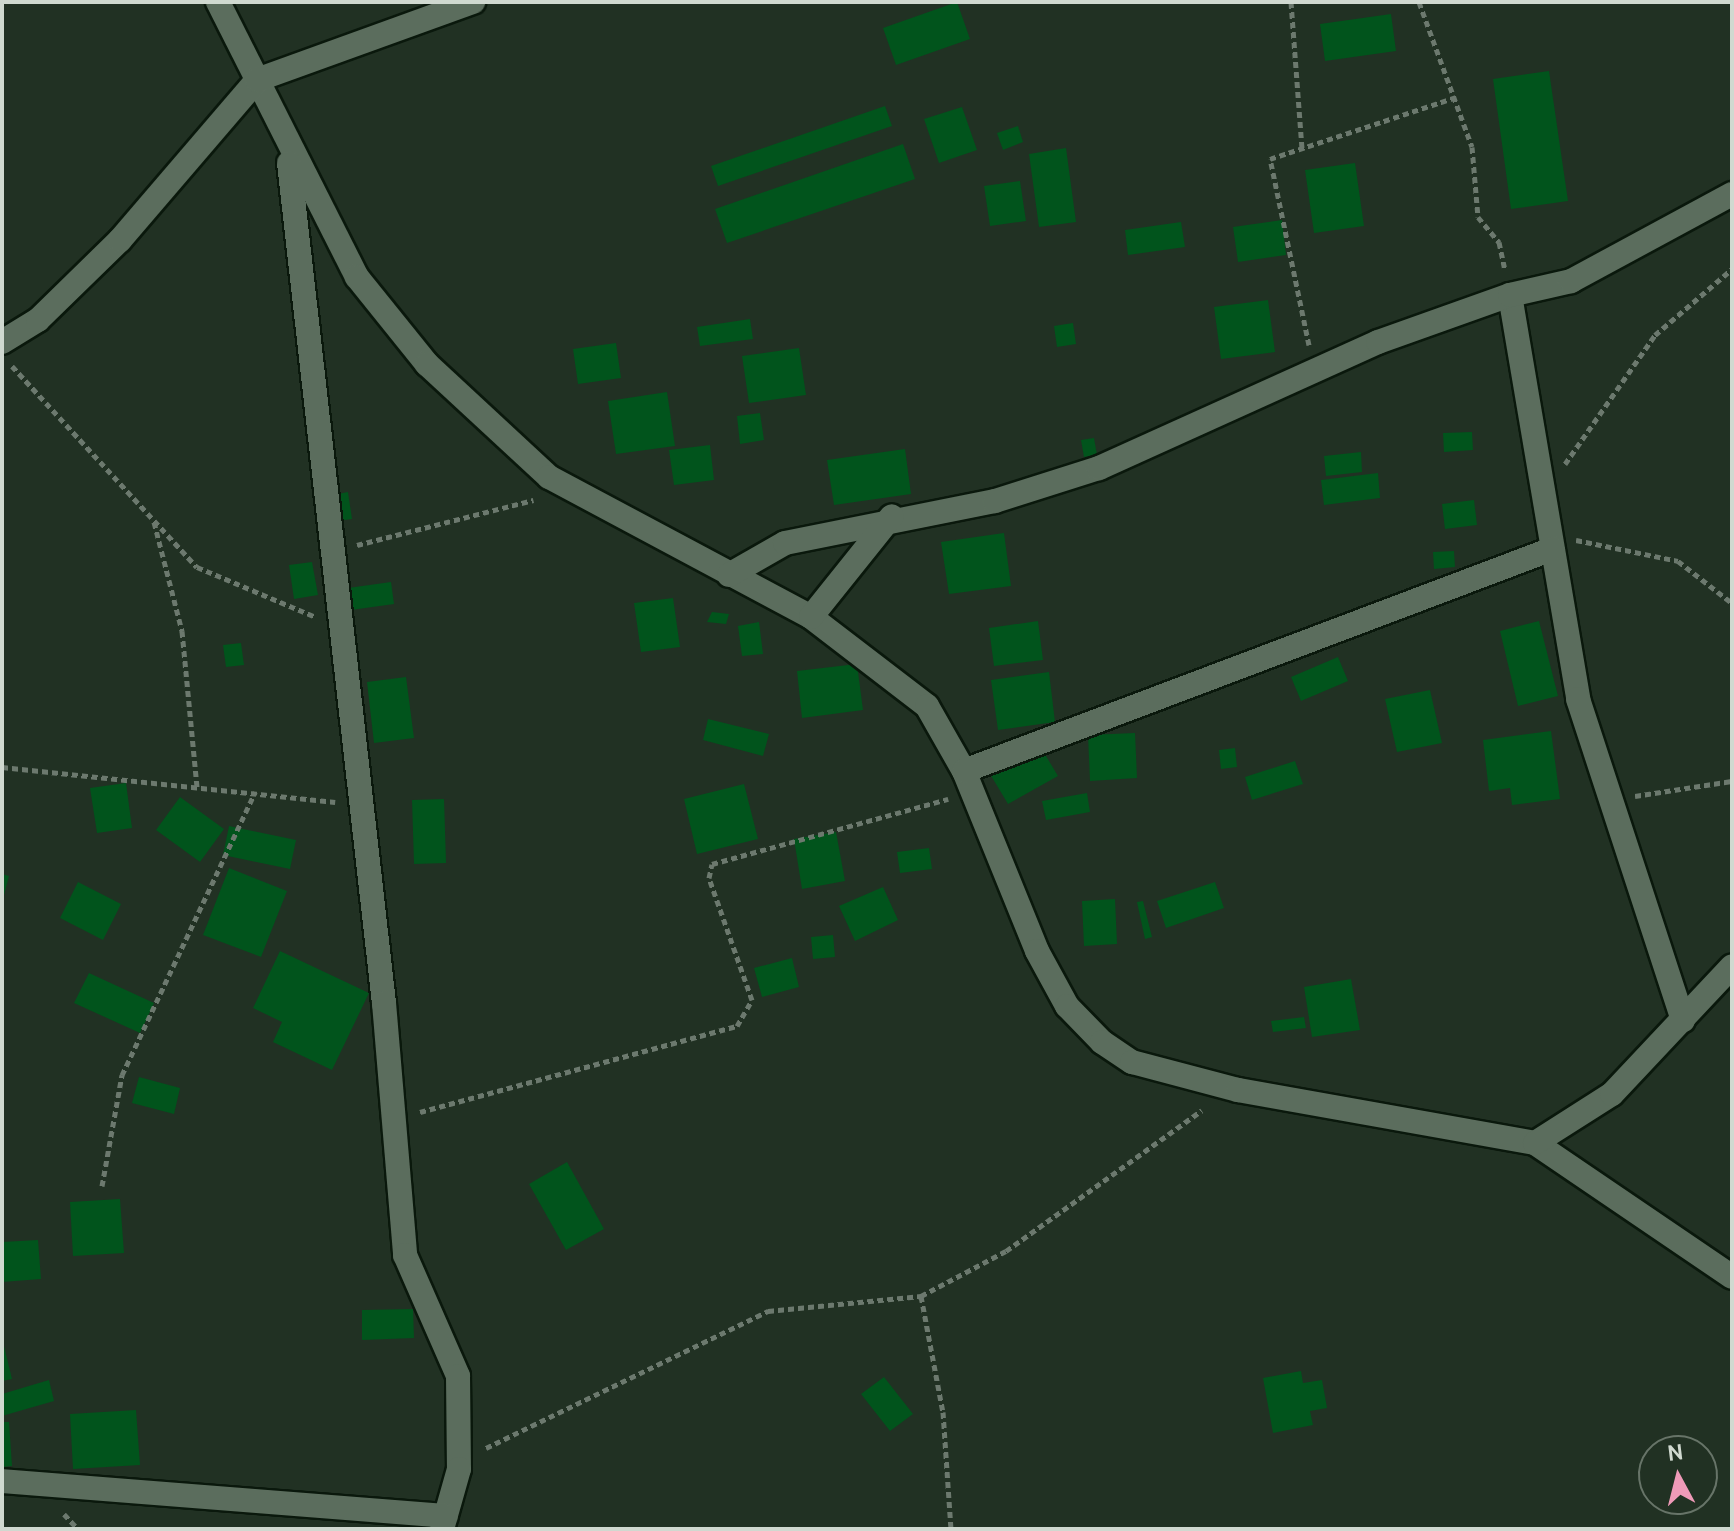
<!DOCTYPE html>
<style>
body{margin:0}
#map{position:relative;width:1734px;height:1531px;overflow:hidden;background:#213123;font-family:Cabin,sans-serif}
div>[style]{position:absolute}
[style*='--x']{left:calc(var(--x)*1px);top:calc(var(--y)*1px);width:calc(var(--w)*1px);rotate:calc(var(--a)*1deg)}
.building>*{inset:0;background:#01541c}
.path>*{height:5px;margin-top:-2.5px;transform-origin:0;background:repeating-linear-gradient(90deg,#6c796e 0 6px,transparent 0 10px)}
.roads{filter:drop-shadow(2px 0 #0a180c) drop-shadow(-2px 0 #0a180c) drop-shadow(0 2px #0a180c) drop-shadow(0 -2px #0a180c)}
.minor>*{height:24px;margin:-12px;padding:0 12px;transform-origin:12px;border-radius:12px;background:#5b6d5d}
span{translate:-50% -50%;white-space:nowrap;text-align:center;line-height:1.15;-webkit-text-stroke:6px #213123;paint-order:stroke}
.frame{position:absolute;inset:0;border:4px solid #d0d9d0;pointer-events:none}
.north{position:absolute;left:1638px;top:1435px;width:80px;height:80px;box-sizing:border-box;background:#213123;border:2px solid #677468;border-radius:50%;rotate:353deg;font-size:22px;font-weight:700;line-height:32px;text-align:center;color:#d0d9d0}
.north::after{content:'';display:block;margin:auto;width:28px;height:36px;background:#ef9ab8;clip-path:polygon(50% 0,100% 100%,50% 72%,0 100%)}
</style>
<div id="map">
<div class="building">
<i style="clip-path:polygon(957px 2px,970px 39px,896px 65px,883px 28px)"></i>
<i style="clip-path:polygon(1391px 14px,1396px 51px,1325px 61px,1320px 24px)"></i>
<i style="clip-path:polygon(1549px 71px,1568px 201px,1511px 209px,1493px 79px)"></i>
<i style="clip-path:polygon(885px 106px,892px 126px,718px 186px,711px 166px)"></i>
<i style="clip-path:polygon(962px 107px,977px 150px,939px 163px,924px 119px)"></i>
<i style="clip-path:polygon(1018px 126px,1023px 142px,1003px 150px,997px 133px)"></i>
<i style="clip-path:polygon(903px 144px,915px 179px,727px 243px,715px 209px)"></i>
<i style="clip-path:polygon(1066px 148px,1076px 222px,1039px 227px,1029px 154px)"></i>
<i style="clip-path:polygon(1355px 163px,1364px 226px,1314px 233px,1305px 170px)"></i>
<i style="clip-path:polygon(1020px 181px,1026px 221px,990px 226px,984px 186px)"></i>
<i style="clip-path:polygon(1282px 220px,1286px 255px,1238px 262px,1233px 227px)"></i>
<i style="clip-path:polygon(1181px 222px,1185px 247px,1128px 255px,1125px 230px)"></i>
<i style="clip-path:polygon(1268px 300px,1275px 352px,1221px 359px,1214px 307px)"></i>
<i style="clip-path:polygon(750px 319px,753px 339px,700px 346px,697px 327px)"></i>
<i style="clip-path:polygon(1073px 323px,1076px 344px,1057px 347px,1054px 326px)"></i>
<i style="clip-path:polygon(616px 343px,621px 378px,578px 384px,573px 349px)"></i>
<i style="clip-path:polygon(799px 348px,806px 395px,749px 403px,742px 356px)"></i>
<i style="clip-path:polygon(667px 392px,675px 446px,616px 454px,608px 401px)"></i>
<i style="clip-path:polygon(760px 413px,764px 440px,740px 444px,737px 416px)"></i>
<i style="clip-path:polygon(1472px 432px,1473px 450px,1444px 452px,1443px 433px)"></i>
<i style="clip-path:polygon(1094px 438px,1097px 455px,1084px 457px,1081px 440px)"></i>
<i style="clip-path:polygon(710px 445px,714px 480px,674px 485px,669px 450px)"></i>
<i style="clip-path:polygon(905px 449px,911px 494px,834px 505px,827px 460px)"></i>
<i style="clip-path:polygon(1361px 452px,1362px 472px,1326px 476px,1324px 456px)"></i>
<i style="clip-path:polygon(1378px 473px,1380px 498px,1324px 505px,1321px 480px)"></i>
<i style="clip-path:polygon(348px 492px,352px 519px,337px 521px,333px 495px)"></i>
<i style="clip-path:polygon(1474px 500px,1477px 525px,1445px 529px,1442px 504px)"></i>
<i style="clip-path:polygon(1004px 533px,1011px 586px,949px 594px,941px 542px)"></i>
<i style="clip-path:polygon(1454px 551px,1455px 567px,1434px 569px,1433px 552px)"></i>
<i style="clip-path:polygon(312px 562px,318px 595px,294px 599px,289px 565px)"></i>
<i style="clip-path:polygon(391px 582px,394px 604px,351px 610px,348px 588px)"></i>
<i style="clip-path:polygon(673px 598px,680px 647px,641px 652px,634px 603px)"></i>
<i style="clip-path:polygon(712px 612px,729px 614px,726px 624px,707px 622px)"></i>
<i style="clip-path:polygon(1038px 621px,1043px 660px,994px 666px,989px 628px)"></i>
<i style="clip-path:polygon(1539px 621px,1558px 696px,1518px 706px,1500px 631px)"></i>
<i style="clip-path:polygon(759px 622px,763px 654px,742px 656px,738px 626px)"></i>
<i style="clip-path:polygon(241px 643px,244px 665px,226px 667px,223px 645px)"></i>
<i style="clip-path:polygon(1338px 657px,1348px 681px,1301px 701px,1291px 677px)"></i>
<i style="clip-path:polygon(857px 664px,863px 710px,802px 718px,797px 671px)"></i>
<i style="clip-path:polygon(1049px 672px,1055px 722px,998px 730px,991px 680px)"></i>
<i style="clip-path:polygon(406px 677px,414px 738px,374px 743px,367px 682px)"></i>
<i style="clip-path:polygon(1430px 690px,1442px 743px,1397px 752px,1385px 699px)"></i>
<i style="clip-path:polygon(708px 719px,769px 734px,763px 756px,703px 740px)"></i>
<i style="clip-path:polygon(1551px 731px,1560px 799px,1512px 805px,1510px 788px,1489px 791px,1483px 740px)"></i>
<i style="clip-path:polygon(1135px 733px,1137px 778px,1090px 781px,1088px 735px)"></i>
<i style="clip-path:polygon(1040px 746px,1058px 776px,1008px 804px,990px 774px)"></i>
<i style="clip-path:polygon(1235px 748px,1237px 767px,1221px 769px,1219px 750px)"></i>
<i style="clip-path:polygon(1295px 761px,1303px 784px,1252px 800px,1245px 777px)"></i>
<i style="clip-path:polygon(126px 783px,132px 828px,97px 833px,90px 788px)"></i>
<i style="clip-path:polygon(744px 784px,758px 839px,697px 854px,684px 799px)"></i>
<i style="clip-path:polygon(1087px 793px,1090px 812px,1046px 820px,1042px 801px)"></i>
<i style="clip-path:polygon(180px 797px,224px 829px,200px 862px,156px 830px)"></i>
<i style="clip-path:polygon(444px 799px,446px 863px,414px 864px,412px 800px)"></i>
<i style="clip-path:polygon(229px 826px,296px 840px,290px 869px,223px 855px)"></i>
<i style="clip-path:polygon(836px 832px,845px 881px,802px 889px,794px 839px)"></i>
<i style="clip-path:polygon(929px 848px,932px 869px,900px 873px,897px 852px)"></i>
<i style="clip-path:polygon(229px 868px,287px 891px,261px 957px,203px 935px)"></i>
<i style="clip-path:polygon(2px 874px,9px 876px,3px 899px,2px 899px)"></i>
<i style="clip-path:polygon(78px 882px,121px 904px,103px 940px,60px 918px)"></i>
<i style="clip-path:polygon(1215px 882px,1224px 908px,1166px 928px,1157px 901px)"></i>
<i style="clip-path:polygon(883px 887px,898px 920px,855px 941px,839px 906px)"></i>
<i style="clip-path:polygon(1115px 899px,1117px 944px,1084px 946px,1082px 901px)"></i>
<i style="clip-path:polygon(1143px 901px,1152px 937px,1145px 939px,1137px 902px)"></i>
<i style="clip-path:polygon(833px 935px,835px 957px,813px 959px,811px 937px)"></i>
<i style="clip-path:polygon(280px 951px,369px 993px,332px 1070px,273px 1042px,282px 1022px,253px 1008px)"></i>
<i style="clip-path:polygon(792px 958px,799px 987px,762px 997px,754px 968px)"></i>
<i style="clip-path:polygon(89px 973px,154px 1003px,140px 1033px,74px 1003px)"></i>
<i style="clip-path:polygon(1351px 979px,1360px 1030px,1312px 1037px,1304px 987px)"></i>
<i style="clip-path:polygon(1304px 1017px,1306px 1028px,1273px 1032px,1271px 1021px)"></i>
<i style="clip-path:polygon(139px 1077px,180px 1088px,174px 1114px,132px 1103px)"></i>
<i style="clip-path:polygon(567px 1162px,604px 1229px,566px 1250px,529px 1184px)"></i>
<i style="clip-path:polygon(120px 1199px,124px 1253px,73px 1256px,70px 1202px)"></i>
<i style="clip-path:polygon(38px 1240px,41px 1279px,2px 1282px,2px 1242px)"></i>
<i style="clip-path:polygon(413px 1309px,414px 1338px,362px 1340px,362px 1310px)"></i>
<i style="clip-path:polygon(2px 1338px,12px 1379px,2px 1381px)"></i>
<i style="clip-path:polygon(1301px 1371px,1303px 1383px,1322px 1380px,1327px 1408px,1310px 1411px,1313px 1425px,1273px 1433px,1263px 1378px)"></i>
<i style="clip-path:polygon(884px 1377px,913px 1414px,890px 1431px,861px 1394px)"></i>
<i style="clip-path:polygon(49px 1380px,54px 1401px,2px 1416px,2px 1394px)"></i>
<i style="clip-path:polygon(136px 1410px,140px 1465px,73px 1469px,70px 1414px)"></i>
<i style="clip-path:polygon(2px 1422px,9px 1422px,12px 1466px,2px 1467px)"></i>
</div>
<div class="path">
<i style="--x:1291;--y:2;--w:147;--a:85.7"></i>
<i style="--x:1419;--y:2;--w:154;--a:69.9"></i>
<i style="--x:1472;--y:147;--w:70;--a:85.1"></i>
<i style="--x:1478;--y:217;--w:33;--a:50"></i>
<i style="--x:1499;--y:242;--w:29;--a:78"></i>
<i style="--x:1309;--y:345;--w:190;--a:-101.8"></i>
<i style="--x:1270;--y:159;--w:196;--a:-18.4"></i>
<i style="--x:12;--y:366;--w:273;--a:47.4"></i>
<i style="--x:197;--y:567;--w:129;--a:22.8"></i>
<i style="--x:1565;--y:464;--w:157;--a:-55.1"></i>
<i style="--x:1655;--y:335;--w:101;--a:-40.6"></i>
<i style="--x:154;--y:522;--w:113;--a:75.6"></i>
<i style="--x:182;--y:631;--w:157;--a:84.5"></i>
<i style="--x:1576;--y:540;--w:104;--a:11.6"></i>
<i style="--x:1678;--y:561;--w:68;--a:37.9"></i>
<i style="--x:357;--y:545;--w:182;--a:-14.3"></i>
<i style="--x:2;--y:767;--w:335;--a:6"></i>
<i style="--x:1635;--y:796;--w:98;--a:-8.8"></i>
<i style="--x:420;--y:1112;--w:328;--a:-15.2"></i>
<i style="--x:737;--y:1026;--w:30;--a:-60"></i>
<i style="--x:752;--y:1000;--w:129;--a:-109.4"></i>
<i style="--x:709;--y:878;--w:14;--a:-78"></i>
<i style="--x:712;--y:864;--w:245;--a:-15.4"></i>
<i style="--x:102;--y:1186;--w:113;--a:-79.8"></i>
<i style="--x:122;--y:1075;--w:313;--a:-64.8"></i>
<i style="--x:921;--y:1296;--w:118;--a:79.3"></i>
<i style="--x:943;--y:1412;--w:117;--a:86.1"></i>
<i style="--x:486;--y:1448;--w:314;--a:-25.9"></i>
<i style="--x:768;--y:1311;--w:154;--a:-5.6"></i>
<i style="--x:921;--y:1296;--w:96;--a:-27.9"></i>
<i style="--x:1006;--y:1251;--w:241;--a:-35.7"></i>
<i style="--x:64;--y:1514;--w:21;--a:47"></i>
</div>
<div class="roads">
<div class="minor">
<i style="--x:218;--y:2;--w:308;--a:63.2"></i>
<i style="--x:357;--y:277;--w:112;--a:51.2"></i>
<i style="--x:427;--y:364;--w:166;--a:42.8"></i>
<i style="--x:549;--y:477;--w:297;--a:28.1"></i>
<i style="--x:811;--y:617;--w:146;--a:37.5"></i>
<i style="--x:927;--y:706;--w:75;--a:60.4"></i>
<i style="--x:964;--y:771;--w:194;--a:67.9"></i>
<i style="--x:1037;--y:951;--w:63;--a:61.4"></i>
<i style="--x:1067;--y:1006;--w:50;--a:45.8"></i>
<i style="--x:1102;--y:1042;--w:36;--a:34"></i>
<i style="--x:1132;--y:1062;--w:110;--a:14.8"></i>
<i style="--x:1238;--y:1090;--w:302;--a:10.1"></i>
<i style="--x:1535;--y:1143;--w:238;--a:34.2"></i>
<i style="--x:289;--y:163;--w:845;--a:83.55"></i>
<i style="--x:384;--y:1003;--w:253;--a:85.2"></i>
<i style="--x:405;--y:1255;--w:132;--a:66.3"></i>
<i style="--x:458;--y:1376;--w:93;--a:89.4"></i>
<i style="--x:459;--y:1469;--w:62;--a:105.8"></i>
<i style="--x:1510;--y:295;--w:410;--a:80.4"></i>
<i style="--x:1578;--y:699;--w:338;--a:71.9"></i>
<i style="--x:2;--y:342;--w:42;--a:-31.4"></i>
<i style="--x:38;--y:320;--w:115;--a:-44.3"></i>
<i style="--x:120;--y:240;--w:211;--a:-49.4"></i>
<i style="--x:257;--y:80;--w:230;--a:-19.9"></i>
<i style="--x:729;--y:575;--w:64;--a:-29.7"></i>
<i style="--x:785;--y:543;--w:214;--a:-11.3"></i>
<i style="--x:995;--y:501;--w:109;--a:-17.6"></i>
<i style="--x:1099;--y:468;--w:306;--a:-24.3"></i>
<i style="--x:1378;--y:342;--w:140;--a:-19.6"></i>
<i style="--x:1510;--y:295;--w:63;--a:-12.9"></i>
<i style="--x:1571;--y:281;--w:183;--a:-28.4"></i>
<i style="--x:811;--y:617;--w:129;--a:-51.3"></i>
<i style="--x:964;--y:771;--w:629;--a:-20.68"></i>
<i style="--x:1535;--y:1143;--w:91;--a:-32.5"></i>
<i style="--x:1612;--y:1094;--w:175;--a:-46.8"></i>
<i style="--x:2;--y:1481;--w:445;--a:4.5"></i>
</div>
</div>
<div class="frame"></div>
<div class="north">N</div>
</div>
